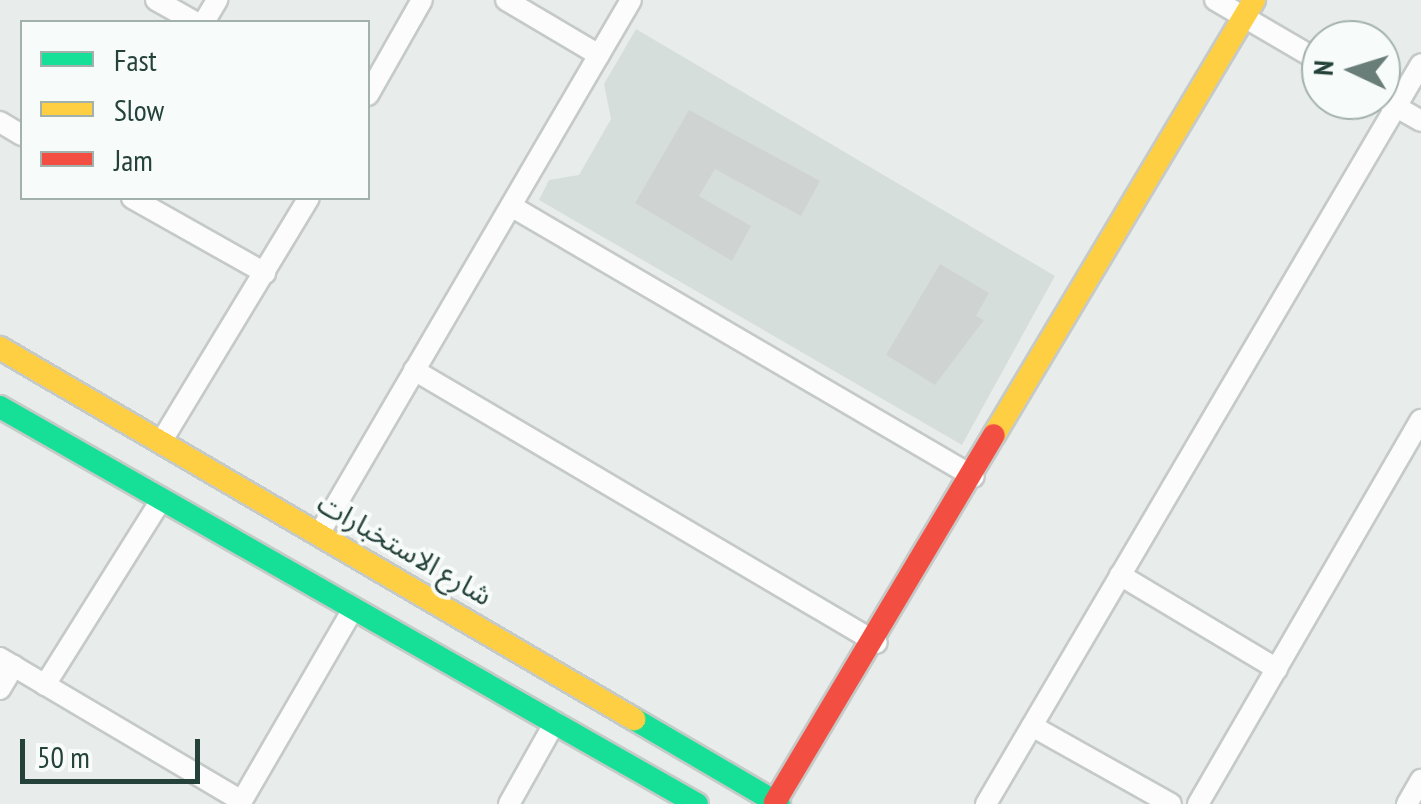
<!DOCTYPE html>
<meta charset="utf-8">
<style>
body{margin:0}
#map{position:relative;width:1421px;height:804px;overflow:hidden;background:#e8edeb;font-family:"PT Sans Narrow","Noto Sans Arabic",sans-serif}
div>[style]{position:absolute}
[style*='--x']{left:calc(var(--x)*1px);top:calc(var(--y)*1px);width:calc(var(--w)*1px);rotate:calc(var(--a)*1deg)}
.built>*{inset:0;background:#d6dedb}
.building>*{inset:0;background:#cfd4d2}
.roads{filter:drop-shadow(2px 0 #c5cac8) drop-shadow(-2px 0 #c5cac8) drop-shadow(0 2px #c5cac8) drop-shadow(0 -2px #c5cac8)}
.street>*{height:20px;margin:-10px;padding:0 10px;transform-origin:10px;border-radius:10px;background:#fcfcfc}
.fast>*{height:22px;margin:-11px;padding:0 11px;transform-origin:11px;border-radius:11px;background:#16e098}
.slow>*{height:22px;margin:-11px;padding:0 11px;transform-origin:11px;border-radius:11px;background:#ffcf43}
.jam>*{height:22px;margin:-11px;padding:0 11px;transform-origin:11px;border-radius:11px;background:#f24e42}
span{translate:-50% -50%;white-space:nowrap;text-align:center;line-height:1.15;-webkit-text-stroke:8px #f7fbf9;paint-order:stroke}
.street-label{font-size:28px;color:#24423a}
.legend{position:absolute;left:20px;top:20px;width:350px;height:180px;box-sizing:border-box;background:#f7fbf9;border:2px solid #a3b1ad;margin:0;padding:12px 18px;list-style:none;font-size:30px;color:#24423a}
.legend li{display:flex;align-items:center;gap:20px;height:50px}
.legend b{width:50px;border:2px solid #a3b1ad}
.north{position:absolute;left:1301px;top:20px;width:100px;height:100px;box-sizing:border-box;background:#f7fbf9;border:2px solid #a3b1ad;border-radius:50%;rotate:274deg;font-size:28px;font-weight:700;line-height:40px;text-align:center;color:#24423a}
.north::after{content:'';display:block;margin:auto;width:35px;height:45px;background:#697e78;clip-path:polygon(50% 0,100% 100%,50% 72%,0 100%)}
.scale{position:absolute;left:20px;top:739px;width:180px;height:45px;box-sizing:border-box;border:5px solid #24423a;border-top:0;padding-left:12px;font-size:30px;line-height:35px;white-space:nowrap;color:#24423a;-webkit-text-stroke:8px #f7fbf9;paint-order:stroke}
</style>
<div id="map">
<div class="built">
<i style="clip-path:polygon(636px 29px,1055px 276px,962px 445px,539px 200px,549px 180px,579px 175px,611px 119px,604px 84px)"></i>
</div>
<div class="building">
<i style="clip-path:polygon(689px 110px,820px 181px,801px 216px,715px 169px,699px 196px,751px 226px,732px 261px,635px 203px)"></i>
<i style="clip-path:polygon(940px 264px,989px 293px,976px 316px,984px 320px,935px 385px,886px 355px)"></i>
</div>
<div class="roads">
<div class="street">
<i style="--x:156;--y:0;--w:45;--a:29.4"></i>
<i style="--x:506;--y:0;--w:108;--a:30.6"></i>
<i style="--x:1215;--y:0;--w:123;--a:30.3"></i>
<i style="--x:204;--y:22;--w:26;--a:-59"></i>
<i style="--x:368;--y:95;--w:109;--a:-60.4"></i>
<i style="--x:1381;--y:98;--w:46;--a:29.9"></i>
<i style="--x:0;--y:122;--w:26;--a:31"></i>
<i style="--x:132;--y:198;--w:153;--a:29.4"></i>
<i style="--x:511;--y:206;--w:536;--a:30.34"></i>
<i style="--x:414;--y:370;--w:537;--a:30.52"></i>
<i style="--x:161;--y:442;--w:285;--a:-58.8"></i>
<i style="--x:319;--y:534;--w:618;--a:-59.7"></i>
<i style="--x:1120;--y:575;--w:183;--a:30.9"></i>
<i style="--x:0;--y:658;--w:281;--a:30.6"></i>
<i style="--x:45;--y:685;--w:216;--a:-57.9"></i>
<i style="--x:0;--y:689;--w:27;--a:-59"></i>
<i style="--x:1032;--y:726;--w:159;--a:29.3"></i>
<i style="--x:240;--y:804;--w:220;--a:-59.9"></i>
<i style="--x:509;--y:804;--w:94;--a:-60.7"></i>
<i style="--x:986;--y:804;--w:858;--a:-59.55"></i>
<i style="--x:1198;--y:804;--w:444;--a:-59.9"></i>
<i style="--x:1407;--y:804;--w:28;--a:-60"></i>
</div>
<div class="fast">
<i style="--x:0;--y:407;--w:802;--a:29.67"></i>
<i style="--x:634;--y:719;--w:168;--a:30.4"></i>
</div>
<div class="slow">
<i style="--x:0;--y:348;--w:735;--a:30.34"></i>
<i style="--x:994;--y:435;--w:507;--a:-59.13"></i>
</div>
<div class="jam">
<i style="--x:775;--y:802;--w:427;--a:-59.2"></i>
</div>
</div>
<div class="street-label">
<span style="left:405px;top:549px;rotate:30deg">شارع الاستخبارات</span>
</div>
<ul class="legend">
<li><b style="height:12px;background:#16e098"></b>Fast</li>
<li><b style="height:12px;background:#ffcf43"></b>Slow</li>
<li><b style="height:12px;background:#f24e42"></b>Jam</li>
</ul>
<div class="north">N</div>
<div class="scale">50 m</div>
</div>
